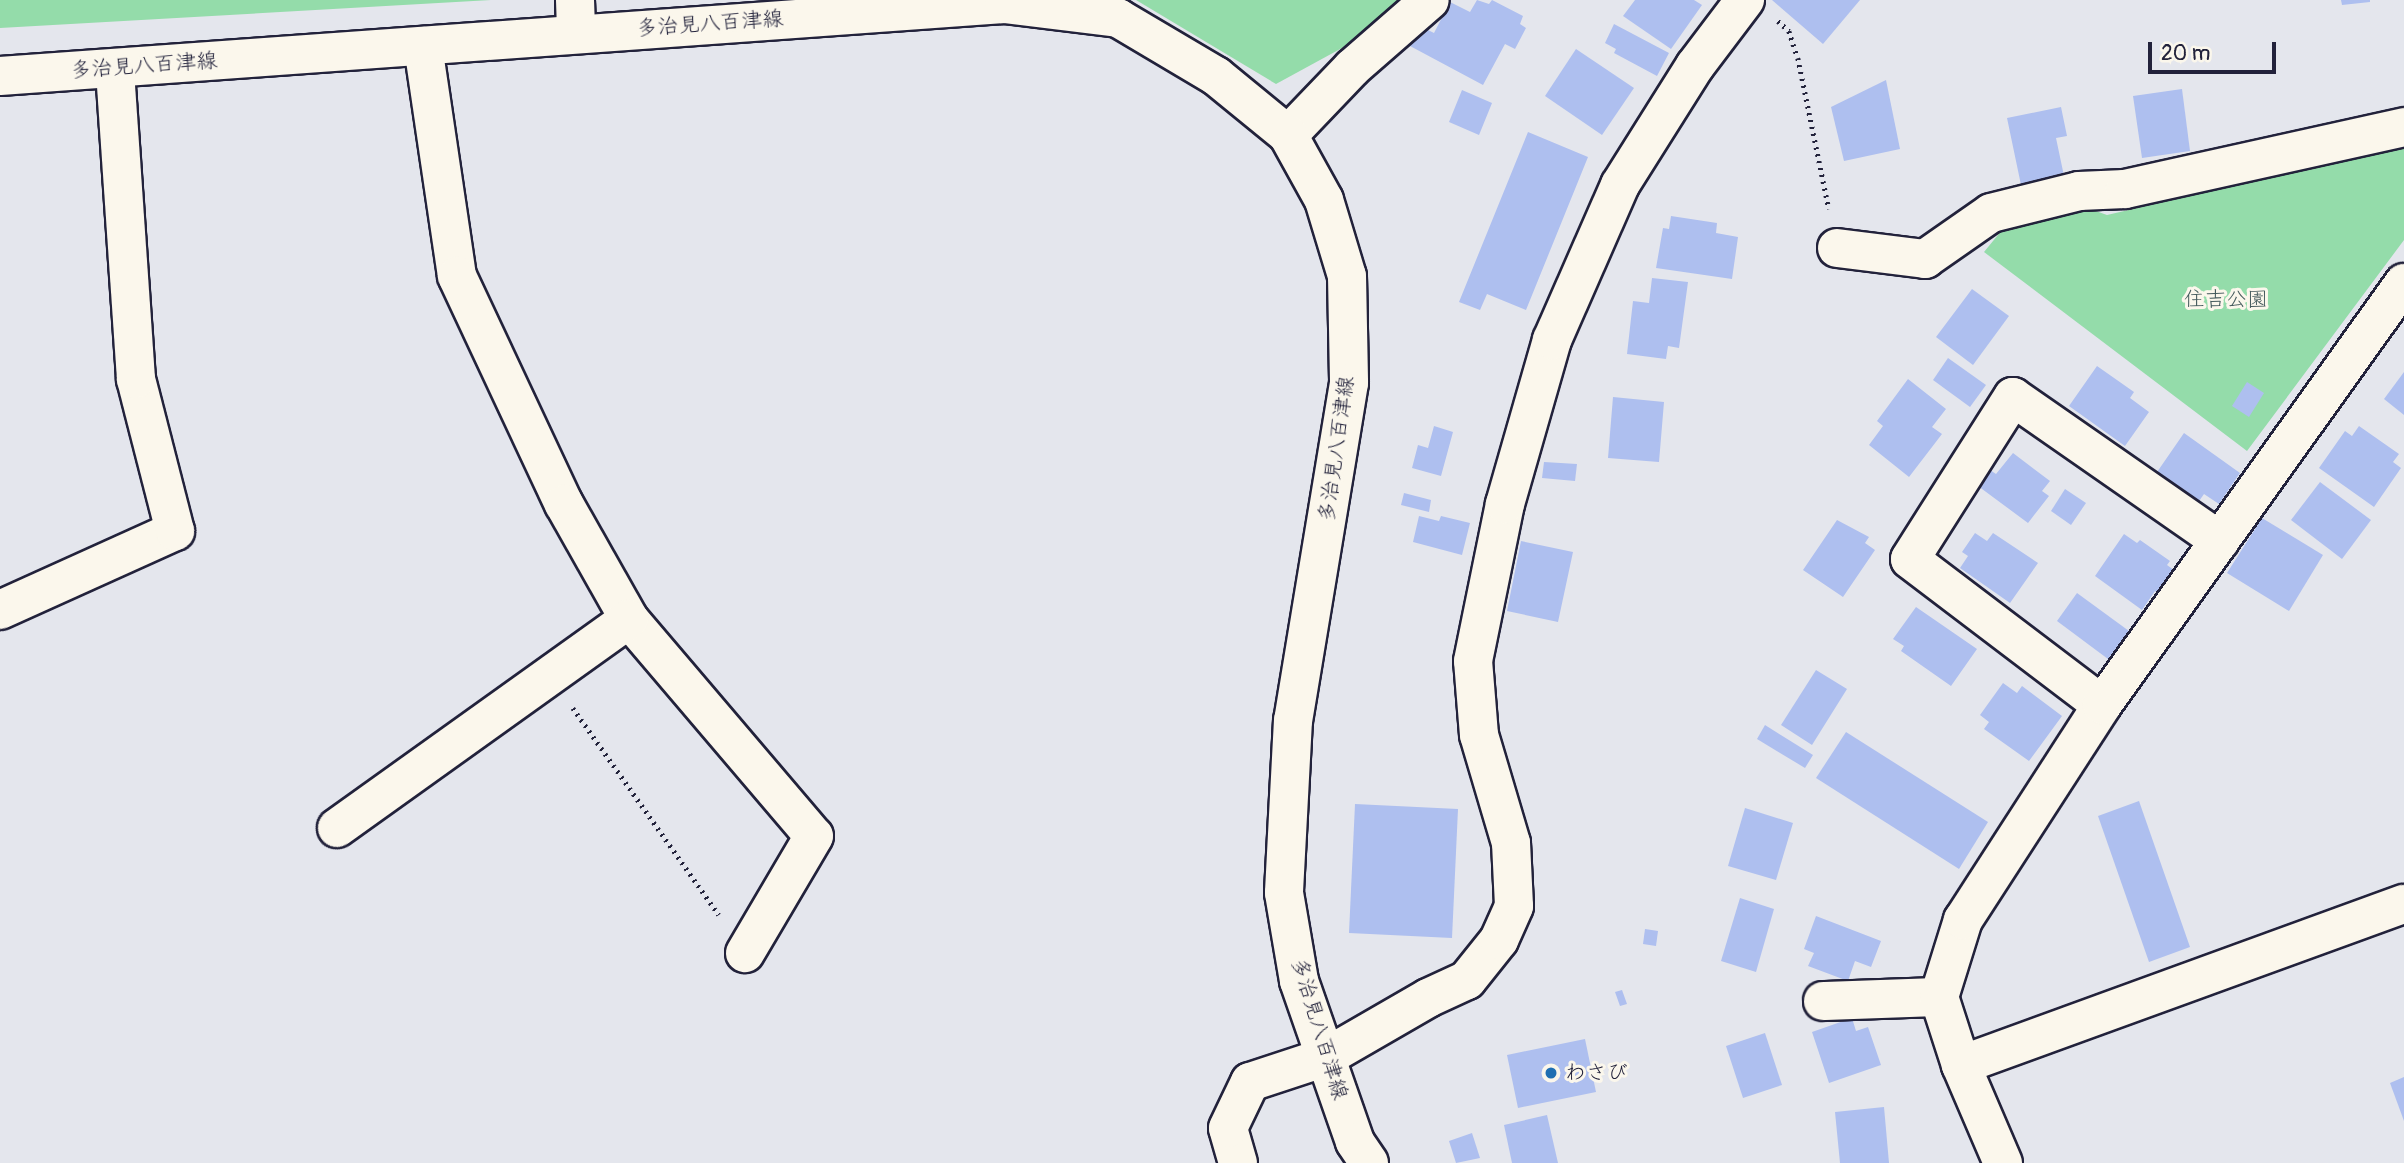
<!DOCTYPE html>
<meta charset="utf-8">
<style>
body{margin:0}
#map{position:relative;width:2404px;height:1163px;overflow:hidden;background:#e4e6ed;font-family:Pangolin,"Klee One",sans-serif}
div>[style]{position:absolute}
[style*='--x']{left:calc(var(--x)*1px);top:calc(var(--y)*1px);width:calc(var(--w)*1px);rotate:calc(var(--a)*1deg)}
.green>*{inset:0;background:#94dcaa}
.building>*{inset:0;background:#aebfef}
.path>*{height:4.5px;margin-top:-2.25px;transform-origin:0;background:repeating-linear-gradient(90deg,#22223b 0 2px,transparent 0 7px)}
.roads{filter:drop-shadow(2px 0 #22223b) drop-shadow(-2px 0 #22223b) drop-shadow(0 2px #22223b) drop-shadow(0 -2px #22223b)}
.minor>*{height:38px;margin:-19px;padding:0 19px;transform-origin:19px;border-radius:19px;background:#fbf7ec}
.tertiary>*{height:38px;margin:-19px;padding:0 19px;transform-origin:19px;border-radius:19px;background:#fbf7ec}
.secondary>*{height:38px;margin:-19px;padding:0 19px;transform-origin:19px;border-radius:19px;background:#fbf7ec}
.dots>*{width:19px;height:19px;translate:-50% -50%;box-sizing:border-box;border:4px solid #fbf7ec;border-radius:50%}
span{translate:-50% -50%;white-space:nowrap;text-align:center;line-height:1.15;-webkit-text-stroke:6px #fbf7ec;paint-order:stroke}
.street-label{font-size:21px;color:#22223b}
.park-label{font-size:21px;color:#445a5c}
.poi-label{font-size:21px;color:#22223b}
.left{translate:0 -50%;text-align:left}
.scale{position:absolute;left:2148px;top:42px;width:128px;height:32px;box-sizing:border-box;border:4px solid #22223b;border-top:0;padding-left:9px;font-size:21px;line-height:24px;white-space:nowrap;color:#22223b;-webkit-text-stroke:5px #fbf7ec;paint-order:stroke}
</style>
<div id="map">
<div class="green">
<i style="clip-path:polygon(0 0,491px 0,0 28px)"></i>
<i style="clip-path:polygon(1136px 0,1407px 0,1364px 36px,1276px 84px)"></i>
<i style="clip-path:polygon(2404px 146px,2404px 240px,2247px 451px,1984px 252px,2002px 230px,2079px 205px,2107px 215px)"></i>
</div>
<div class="building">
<i style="clip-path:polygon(1477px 0,1489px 4px,1492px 0,1523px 16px,1520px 24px,1526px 28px,1515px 49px,1505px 44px,1483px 85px,1410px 46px,1420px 26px,1434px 33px,1450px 2px,1470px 12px)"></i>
<i style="clip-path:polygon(1635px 0,1694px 0,1702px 5px,1671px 49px,1623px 16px)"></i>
<i style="clip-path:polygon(1772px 0,1860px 0,1823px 44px)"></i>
<i style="clip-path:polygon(2341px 0,2370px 0,2370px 2px,2342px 5px)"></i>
<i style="clip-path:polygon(1614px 24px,1669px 53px,1657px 76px,1614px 53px,1616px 49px,1605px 43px)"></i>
<i style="clip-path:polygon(1576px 49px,1634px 88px,1602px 135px,1545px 96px)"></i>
<i style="clip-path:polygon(1886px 80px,1900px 149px,1844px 161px,1831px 107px)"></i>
<i style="clip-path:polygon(2182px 89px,2190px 151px,2142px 158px,2133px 96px)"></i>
<i style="clip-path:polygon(1462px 90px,1492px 103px,1479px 135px,1449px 122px)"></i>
<i style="clip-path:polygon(2061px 107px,2067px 136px,2056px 138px,2064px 176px,2021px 185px,2007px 118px)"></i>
<i style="clip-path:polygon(1528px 132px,1588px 157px,1526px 310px,1487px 294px,1480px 310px,1459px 302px)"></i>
<i style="clip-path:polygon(1671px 216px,1717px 223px,1716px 233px,1738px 237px,1732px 279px,1656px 268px,1663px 228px,1669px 229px)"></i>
<i style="clip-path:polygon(1652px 278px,1688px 282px,1679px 348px,1668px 346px,1666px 359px,1627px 354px,1633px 301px,1649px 303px)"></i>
<i style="clip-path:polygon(1972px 289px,2009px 316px,1973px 365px,1936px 337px)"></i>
<i style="clip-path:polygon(1948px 358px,1986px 385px,1970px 407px,1933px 380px)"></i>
<i style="clip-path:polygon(2097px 366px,2134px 392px,2130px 398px,2149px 412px,2125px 446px,2069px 406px)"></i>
<i style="clip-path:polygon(2404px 372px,2404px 415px,2384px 399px)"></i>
<i style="clip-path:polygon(1908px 379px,1946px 409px,1932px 427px,1942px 434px,1909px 477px,1869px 445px,1883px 426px,1877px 421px)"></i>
<i style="clip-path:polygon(2247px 382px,2264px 393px,2249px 417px,2232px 406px)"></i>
<i style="clip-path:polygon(1613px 397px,1664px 402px,1659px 462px,1608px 458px)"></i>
<i style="clip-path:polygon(1434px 426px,1453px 432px,1441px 476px,1412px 468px,1418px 445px,1428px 448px)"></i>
<i style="clip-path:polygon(2359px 426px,2399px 454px,2393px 462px,2401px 468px,2374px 507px,2319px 468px,2345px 431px,2352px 436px)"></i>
<i style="clip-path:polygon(2184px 433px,2240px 473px,2219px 504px,2204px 494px,2197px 504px,2155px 475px)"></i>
<i style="clip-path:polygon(2013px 453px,2050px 481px,2042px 491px,2049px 496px,2028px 523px,1978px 486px,1990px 470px,1996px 474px)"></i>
<i style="clip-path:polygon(1544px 462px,1577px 464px,1575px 481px,1542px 478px)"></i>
<i style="clip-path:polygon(2320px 482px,2371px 520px,2342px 559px,2291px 520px)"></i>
<i style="clip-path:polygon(2065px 489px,2086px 503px,2071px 525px,2051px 511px)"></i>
<i style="clip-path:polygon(1404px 493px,1431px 500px,1429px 512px,1401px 505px)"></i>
<i style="clip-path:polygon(1419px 516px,1439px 521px,1441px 516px,1470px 523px,1462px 555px,1413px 542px)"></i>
<i style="clip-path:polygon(2262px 518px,2323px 555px,2289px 611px,2227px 573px)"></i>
<i style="clip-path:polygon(1837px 520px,1869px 537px,1865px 543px,1875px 550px,1843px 597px,1803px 570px)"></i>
<i style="clip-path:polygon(1975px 533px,1987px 541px,1993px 533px,2038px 563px,2010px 603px,1960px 568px,1968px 556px,1962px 552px)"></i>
<i style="clip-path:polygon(2124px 534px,2137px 543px,2140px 540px,2170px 561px,2167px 565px,2178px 573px,2161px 596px,2155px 591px,2142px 610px,2095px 576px)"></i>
<i style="clip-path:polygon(1521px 541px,1573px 552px,1558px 622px,1507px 611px)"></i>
<i style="clip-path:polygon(2077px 593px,2129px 631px,2108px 659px,2057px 621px)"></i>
<i style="clip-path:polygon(1916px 607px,1977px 649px,1951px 686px,1901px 651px,1904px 646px,1893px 639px)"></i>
<i style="clip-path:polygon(1816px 670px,1847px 689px,1812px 745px,1781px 725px)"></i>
<i style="clip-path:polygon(2003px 683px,2017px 693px,2022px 686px,2062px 716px,2029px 761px,1984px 729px,1989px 722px,1980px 715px)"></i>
<i style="clip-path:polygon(1765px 725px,1813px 755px,1805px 768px,1757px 739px)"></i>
<i style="clip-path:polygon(1846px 732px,1988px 822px,1959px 869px,1816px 778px)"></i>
<i style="clip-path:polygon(2139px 801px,2190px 947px,2149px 962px,2098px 816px)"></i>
<i style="clip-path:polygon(1355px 804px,1458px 809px,1452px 938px,1349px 933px)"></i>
<i style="clip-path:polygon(1745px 808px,1793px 823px,1776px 880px,1728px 866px)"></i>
<i style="clip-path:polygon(1740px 898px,1774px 909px,1756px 972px,1721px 961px)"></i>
<i style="clip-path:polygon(1816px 916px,1881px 941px,1871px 967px,1855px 961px,1848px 981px,1808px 966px,1814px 953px,1804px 949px)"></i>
<i style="clip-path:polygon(1645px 929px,1658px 931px,1656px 946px,1643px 944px)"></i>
<i style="clip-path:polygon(1622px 990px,1627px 1004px,1620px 1006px,1615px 992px)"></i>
<i style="clip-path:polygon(1852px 1018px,1856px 1031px,1868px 1027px,1881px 1065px,1829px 1083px,1812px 1032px)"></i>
<i style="clip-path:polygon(1765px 1033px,1782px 1085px,1743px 1098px,1726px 1046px)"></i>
<i style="clip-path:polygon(1585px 1039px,1596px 1092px,1518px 1108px,1507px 1055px)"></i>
<i style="clip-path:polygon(2404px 1077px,2404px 1121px,2390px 1083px)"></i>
<i style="clip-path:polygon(1884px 1107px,1889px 1163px,1840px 1163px,1835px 1112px)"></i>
<i style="clip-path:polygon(1547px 1115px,1558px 1163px,1512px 1163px,1504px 1125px)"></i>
<i style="clip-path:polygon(1472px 1133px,1480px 1158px,1456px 1163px,1449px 1141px)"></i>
</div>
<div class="path">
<i style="--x:1778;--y:21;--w:15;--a:42"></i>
<i style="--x:1789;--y:31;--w:28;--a:72"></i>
<i style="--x:1798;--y:58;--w:154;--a:78.4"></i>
<i style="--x:573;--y:708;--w:253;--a:54.8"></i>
</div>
<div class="roads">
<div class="minor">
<i style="--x:423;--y:46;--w:232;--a:81.6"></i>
<i style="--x:457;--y:276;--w:252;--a:64.9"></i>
<i style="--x:564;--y:504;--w:132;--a:60.5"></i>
<i style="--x:629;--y:619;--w:285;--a:49.6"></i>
<i style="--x:814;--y:836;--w:136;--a:120.5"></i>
<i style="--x:1288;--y:135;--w:93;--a:-46.3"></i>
<i style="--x:1352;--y:68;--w:103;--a:-41.1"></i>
<i style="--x:1837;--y:248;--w:89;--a:7.1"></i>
<i style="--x:1925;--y:259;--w:80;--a:-34.9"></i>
<i style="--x:1991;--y:213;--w:91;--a:-14"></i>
<i style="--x:2079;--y:191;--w:46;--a:-2.5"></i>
<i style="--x:2125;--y:189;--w:286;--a:-12.5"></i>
<i style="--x:0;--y:610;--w:192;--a:-24.3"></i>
<i style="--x:175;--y:531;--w:157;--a:-104.4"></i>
<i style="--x:136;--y:379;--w:311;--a:-93.9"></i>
<i style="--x:2102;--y:705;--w:241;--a:-142.8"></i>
<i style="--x:1910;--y:559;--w:192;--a:-57.6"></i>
<i style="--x:2013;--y:397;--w:252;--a:34.8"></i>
<i style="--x:337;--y:828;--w:359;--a:-35.6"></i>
<i style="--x:1823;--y:1001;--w:116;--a:-2"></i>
<i style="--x:1961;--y:1065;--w:471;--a:-20"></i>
<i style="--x:2003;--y:1163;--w:107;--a:-113.2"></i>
<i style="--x:1961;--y:1065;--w:71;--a:-107.9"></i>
<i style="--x:1939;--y:997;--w:81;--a:-72.7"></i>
<i style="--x:1963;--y:920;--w:256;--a:-57.1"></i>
<i style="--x:2102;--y:705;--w:519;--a:-54.41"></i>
</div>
<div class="tertiary">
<i style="--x:575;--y:0;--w:33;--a:88"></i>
<i style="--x:1238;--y:1163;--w:36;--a:-106"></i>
<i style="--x:1228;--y:1128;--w:51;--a:-64.4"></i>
<i style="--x:1250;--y:1082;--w:80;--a:-18.2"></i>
<i style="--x:1326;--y:1057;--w:118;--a:-30"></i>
<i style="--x:1428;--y:998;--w:43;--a:-24.8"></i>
<i style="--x:1467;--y:980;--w:51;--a:-51.3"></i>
<i style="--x:1499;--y:940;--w:37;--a:-66"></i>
<i style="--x:1514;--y:906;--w:63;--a:-92.7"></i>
<i style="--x:1511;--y:843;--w:113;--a:-106.5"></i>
<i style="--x:1479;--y:735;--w:74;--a:-94.6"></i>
<i style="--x:1473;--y:661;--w:160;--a:-78.5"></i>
<i style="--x:1505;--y:504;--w:171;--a:-74"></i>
<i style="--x:1552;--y:340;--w:169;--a:-66.3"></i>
<i style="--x:1620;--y:185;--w:141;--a:-57.8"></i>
<i style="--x:1695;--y:66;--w:83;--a:-52.9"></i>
</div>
<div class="secondary">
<i style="--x:0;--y:76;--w:1007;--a:-4.1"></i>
<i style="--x:1004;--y:4;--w:115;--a:7"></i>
<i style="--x:1118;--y:18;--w:114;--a:30.6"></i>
<i style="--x:1216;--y:76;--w:93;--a:39.3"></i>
<i style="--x:1288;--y:135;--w:74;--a:61"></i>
<i style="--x:1324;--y:200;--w:79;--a:73.2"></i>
<i style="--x:1347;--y:276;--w:107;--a:88.9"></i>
<i style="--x:1349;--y:383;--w:342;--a:99.4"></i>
<i style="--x:1293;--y:720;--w:173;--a:93"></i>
<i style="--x:1284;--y:893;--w:89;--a:80.3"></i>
<i style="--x:1299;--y:981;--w:170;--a:70.8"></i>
<i style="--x:1355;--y:1142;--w:25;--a:56"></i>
</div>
</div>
<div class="dots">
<i style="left:1551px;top:1073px;background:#1f6fb2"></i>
</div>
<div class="street-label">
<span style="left:710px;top:24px;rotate:-4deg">多治見八百津線</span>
<span style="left:144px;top:66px;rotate:-4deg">多治見八百津線</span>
<span style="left:1337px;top:449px;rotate:-82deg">多治見八百津線</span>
<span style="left:1319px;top:1029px;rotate:73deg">多治見八百津線</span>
</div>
<div class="park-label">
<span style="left:2226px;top:300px">住吉公園</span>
</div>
<div class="poi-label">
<span class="left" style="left:1565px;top:1073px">わさび</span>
</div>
<div class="scale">20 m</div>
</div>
